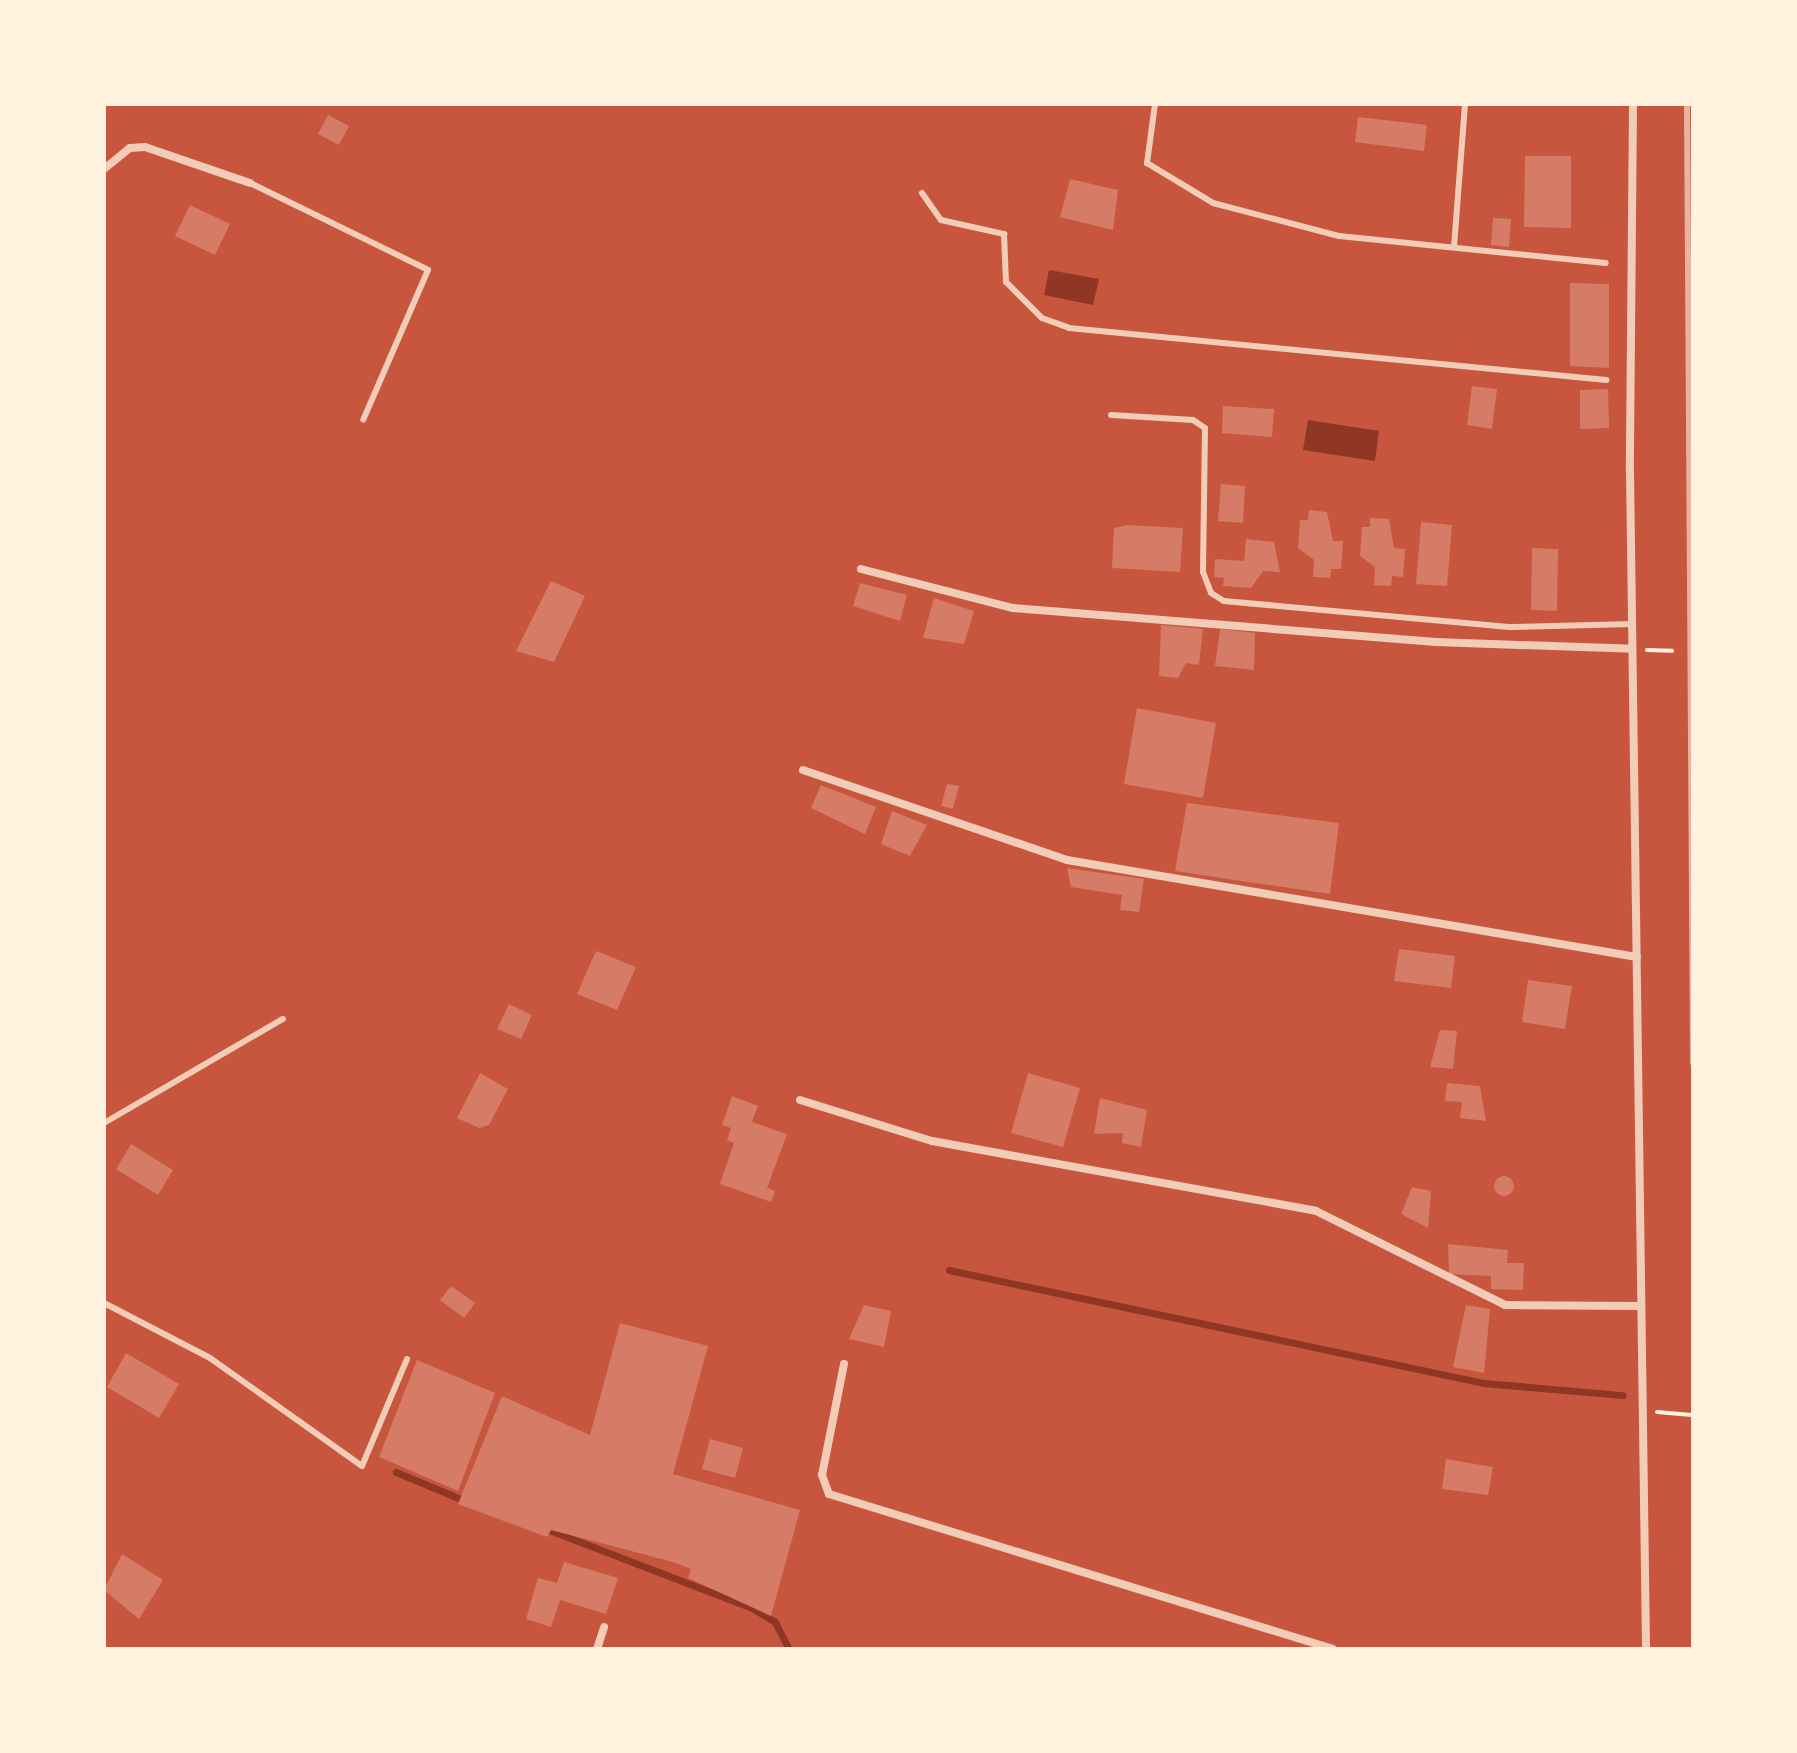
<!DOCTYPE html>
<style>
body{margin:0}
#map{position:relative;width:1797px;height:1753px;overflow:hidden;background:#c8553d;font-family:"DM Sans",sans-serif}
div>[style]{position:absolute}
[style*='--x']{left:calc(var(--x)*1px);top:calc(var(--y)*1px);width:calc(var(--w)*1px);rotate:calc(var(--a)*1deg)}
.water>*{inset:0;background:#8f3625}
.stream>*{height:7px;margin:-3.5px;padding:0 3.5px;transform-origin:3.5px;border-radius:3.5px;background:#8f3625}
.building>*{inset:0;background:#d67c66}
.round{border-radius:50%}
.path>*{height:4px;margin:-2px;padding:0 2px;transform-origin:2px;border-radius:2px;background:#fff3e0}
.service>*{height:6px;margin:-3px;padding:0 3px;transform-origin:3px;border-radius:3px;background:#f1ccb7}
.minor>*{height:8px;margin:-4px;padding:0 4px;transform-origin:4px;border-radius:4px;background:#f1ccb7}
.rail>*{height:6px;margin:-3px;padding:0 3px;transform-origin:3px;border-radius:3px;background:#e9b49f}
span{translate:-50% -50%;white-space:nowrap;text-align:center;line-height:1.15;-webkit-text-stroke:8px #fff3e0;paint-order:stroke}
.frame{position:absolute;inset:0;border:106px solid #fff3e0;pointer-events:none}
</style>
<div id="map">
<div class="water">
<i style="clip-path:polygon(1049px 270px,1099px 279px,1093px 305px,1044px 295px)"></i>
<i style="clip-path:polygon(1308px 420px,1379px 431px,1375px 461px,1303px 450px)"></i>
</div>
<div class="stream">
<i style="--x:949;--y:1270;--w:547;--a:11.93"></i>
<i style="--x:1484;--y:1383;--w:139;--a:5"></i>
<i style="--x:396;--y:1472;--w:78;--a:22.6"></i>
<i style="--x:544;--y:1528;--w:223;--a:21"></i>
<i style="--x:752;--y:1608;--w:27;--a:31"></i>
<i style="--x:775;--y:1622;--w:30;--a:63"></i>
</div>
<div class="building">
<i style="clip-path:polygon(328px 115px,349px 126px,339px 145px,318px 134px)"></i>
<i style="clip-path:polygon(1358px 117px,1427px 125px,1424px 151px,1355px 142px)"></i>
<i style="clip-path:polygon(1525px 156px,1571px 156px,1571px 228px,1524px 227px)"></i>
<i style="clip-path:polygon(1070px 179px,1118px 190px,1113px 230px,1060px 217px)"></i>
<i style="clip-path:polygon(190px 205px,230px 224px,215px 255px,175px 236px)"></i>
<i style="clip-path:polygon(1493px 218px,1511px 219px,1509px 247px,1491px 245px)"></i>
<i style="clip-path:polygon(1570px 283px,1609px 284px,1609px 368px,1570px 366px)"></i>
<i style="clip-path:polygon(1472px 386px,1497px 389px,1492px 429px,1467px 425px)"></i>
<i style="clip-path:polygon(1608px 389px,1609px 428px,1580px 429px,1580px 390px)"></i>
<i style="clip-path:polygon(1223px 406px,1274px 409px,1272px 437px,1222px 433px)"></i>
<i style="clip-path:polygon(1221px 484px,1245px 486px,1243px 523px,1218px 521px)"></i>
<i style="clip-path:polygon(1309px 510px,1327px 512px,1333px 541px,1343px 541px,1341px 569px,1331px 569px,1330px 578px,1313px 577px,1314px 560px,1298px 548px,1300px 520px,1308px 520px)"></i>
<i style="clip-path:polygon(1370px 518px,1389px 519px,1394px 548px,1405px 549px,1403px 577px,1392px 576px,1391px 586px,1374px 585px,1375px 567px,1360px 556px,1362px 527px,1370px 527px)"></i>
<i style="clip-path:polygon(1421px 522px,1452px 525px,1447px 586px,1416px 584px)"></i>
<i style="clip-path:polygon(1127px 525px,1183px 528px,1180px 572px,1112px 568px,1114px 528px)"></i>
<i style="clip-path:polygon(1246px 539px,1274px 542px,1280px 572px,1263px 571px,1251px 588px,1223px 586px,1224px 578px,1214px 577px,1215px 559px,1244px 561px)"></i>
<i style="clip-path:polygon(1532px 548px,1558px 549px,1557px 611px,1531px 610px)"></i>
<i style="clip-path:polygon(551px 581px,585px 596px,554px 662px,516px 651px)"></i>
<i style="clip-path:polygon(860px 583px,907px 595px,900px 621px,853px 606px)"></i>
<i style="clip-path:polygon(934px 598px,974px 611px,964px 644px,923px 638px)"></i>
<i style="clip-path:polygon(1161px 625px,1203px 629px,1199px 665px,1186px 663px,1178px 678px,1159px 676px)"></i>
<i style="clip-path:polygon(1220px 629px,1255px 633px,1254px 670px,1215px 666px)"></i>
<i style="clip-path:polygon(1137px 708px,1216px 723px,1203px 798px,1124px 784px)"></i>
<i style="clip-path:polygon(947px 784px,959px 786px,953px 809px,941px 806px)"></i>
<i style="clip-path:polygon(821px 785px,876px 807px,865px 834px,811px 808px)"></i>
<i style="clip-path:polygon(1187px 803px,1339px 823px,1330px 894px,1175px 871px)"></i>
<i style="clip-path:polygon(892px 811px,927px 825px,910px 856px,881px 844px)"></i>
<i style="clip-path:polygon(1067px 868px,1144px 879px,1139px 912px,1120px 910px,1122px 895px,1071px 887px)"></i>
<i style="clip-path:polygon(1399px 949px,1455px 956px,1451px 988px,1394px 981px)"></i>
<i style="clip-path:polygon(596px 951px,636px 967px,617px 1010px,577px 994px)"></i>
<i style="clip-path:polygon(1528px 980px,1572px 986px,1565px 1029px,1522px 1022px)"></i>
<i style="clip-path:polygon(509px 1004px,532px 1015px,521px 1039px,497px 1029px)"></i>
<i style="clip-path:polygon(1440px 1030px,1457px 1031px,1453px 1069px,1430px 1067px)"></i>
<i style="clip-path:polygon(480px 1073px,508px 1089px,489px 1125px,479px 1128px,457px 1118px)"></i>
<i style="clip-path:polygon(1028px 1073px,1080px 1088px,1063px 1147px,1011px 1133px)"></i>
<i style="clip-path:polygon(1447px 1083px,1480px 1086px,1486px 1121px,1460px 1118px,1462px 1102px,1445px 1101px)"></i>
<i style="clip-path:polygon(732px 1096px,758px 1106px,752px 1122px,787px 1134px,767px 1188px,775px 1191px,771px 1202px,720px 1184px,734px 1143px,727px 1140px,731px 1128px,722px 1125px)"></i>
<i style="clip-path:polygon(1100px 1098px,1147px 1110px,1141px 1147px,1122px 1143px,1123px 1133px,1094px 1134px)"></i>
<i style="clip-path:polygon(131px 1144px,173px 1170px,158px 1195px,116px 1169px)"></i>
<i class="round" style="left:1494px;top:1176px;width:20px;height:20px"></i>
<i style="clip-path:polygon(1412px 1187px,1431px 1191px,1428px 1228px,1401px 1214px)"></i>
<i style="clip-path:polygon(1448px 1244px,1508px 1250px,1507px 1263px,1524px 1263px,1523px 1290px,1491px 1289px,1491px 1276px,1449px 1274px)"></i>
<i style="clip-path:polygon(451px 1286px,475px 1303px,464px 1318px,440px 1300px)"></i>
<i style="clip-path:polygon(864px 1305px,891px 1311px,884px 1347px,849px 1339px)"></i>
<i style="clip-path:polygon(1466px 1305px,1490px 1309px,1484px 1373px,1453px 1367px)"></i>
<i style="clip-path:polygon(620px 1323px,708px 1346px,673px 1474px,800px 1510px,771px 1616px,688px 1578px,691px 1569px,673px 1562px,551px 1530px,547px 1537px,458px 1504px,502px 1396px,590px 1435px)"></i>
<i style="clip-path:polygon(126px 1353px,179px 1384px,159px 1418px,107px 1387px)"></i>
<i style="clip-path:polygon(417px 1360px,495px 1393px,458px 1491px,379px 1457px)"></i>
<i style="clip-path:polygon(710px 1439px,743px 1448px,735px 1478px,702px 1469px)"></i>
<i style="clip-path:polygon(1446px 1459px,1493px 1467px,1488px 1495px,1442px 1489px)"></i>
<i style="clip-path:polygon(122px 1554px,163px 1580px,139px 1619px,104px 1590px)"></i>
<i style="clip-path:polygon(564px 1562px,618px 1578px,606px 1614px,560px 1600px,551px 1627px,526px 1619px,538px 1578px,557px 1583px)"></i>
</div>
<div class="path">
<i style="--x:1647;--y:650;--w:25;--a:2"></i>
<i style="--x:1657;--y:1412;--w:35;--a:5"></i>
</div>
<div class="service">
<i style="--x:1155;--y:104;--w:60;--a:97.7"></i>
<i style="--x:1147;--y:163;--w:77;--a:31.2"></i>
<i style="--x:1213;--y:203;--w:130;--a:14.7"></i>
<i style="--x:1339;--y:236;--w:268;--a:5.8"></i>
<i style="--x:250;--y:183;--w:198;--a:26"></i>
<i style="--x:428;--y:270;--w:163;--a:113.4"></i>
<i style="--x:922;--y:193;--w:33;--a:55"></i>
<i style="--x:941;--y:220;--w:65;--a:12.5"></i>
<i style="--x:1004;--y:234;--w:48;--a:87.6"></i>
<i style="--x:1006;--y:282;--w:51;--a:45"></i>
<i style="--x:1042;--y:318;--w:29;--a:20"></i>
<i style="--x:1069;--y:328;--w:540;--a:5.53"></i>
<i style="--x:1454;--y:247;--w:143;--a:-85.6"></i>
<i style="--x:1111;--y:415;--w:82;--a:3.5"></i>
<i style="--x:1193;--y:420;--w:14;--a:34"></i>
<i style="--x:1205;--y:428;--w:144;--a:90.8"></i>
<i style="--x:1203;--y:572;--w:22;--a:69"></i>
<i style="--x:1211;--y:593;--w:15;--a:32"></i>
<i style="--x:1224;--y:601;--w:289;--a:5.2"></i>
<i style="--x:1512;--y:627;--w:120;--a:-1.4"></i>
<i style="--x:104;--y:1123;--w:207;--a:-30.2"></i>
<i style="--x:104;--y:1303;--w:119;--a:27.4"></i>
<i style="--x:210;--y:1358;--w:186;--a:35.4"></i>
<i style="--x:362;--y:1466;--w:116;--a:-67.2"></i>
</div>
<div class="minor">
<i style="--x:1633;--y:104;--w:367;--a:90.5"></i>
<i style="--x:1630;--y:471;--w:1178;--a:89.22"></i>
<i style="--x:104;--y:169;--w:33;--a:-39"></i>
<i style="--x:130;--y:148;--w:15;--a:-4"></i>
<i style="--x:145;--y:147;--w:111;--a:18.9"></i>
<i style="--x:861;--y:569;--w:157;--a:14.4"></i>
<i style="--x:1013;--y:608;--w:424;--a:4.6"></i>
<i style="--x:1436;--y:642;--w:196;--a:2"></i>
<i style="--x:803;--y:770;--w:279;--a:18.8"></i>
<i style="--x:1067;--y:860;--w:578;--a:9.66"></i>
<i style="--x:800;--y:1100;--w:138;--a:17.3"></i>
<i style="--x:932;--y:1141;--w:390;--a:10.3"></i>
<i style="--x:1316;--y:1211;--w:211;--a:26.4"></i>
<i style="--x:1505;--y:1305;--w:134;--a:0.4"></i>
<i style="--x:844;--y:1364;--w:113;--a:101.2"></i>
<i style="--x:822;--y:1475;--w:20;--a:70"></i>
<i style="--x:829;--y:1494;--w:527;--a:17.09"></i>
<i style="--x:597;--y:1649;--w:23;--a:-72"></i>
</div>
<div class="rail">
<i style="--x:1687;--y:104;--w:959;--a:89.64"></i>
</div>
<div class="frame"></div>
</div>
